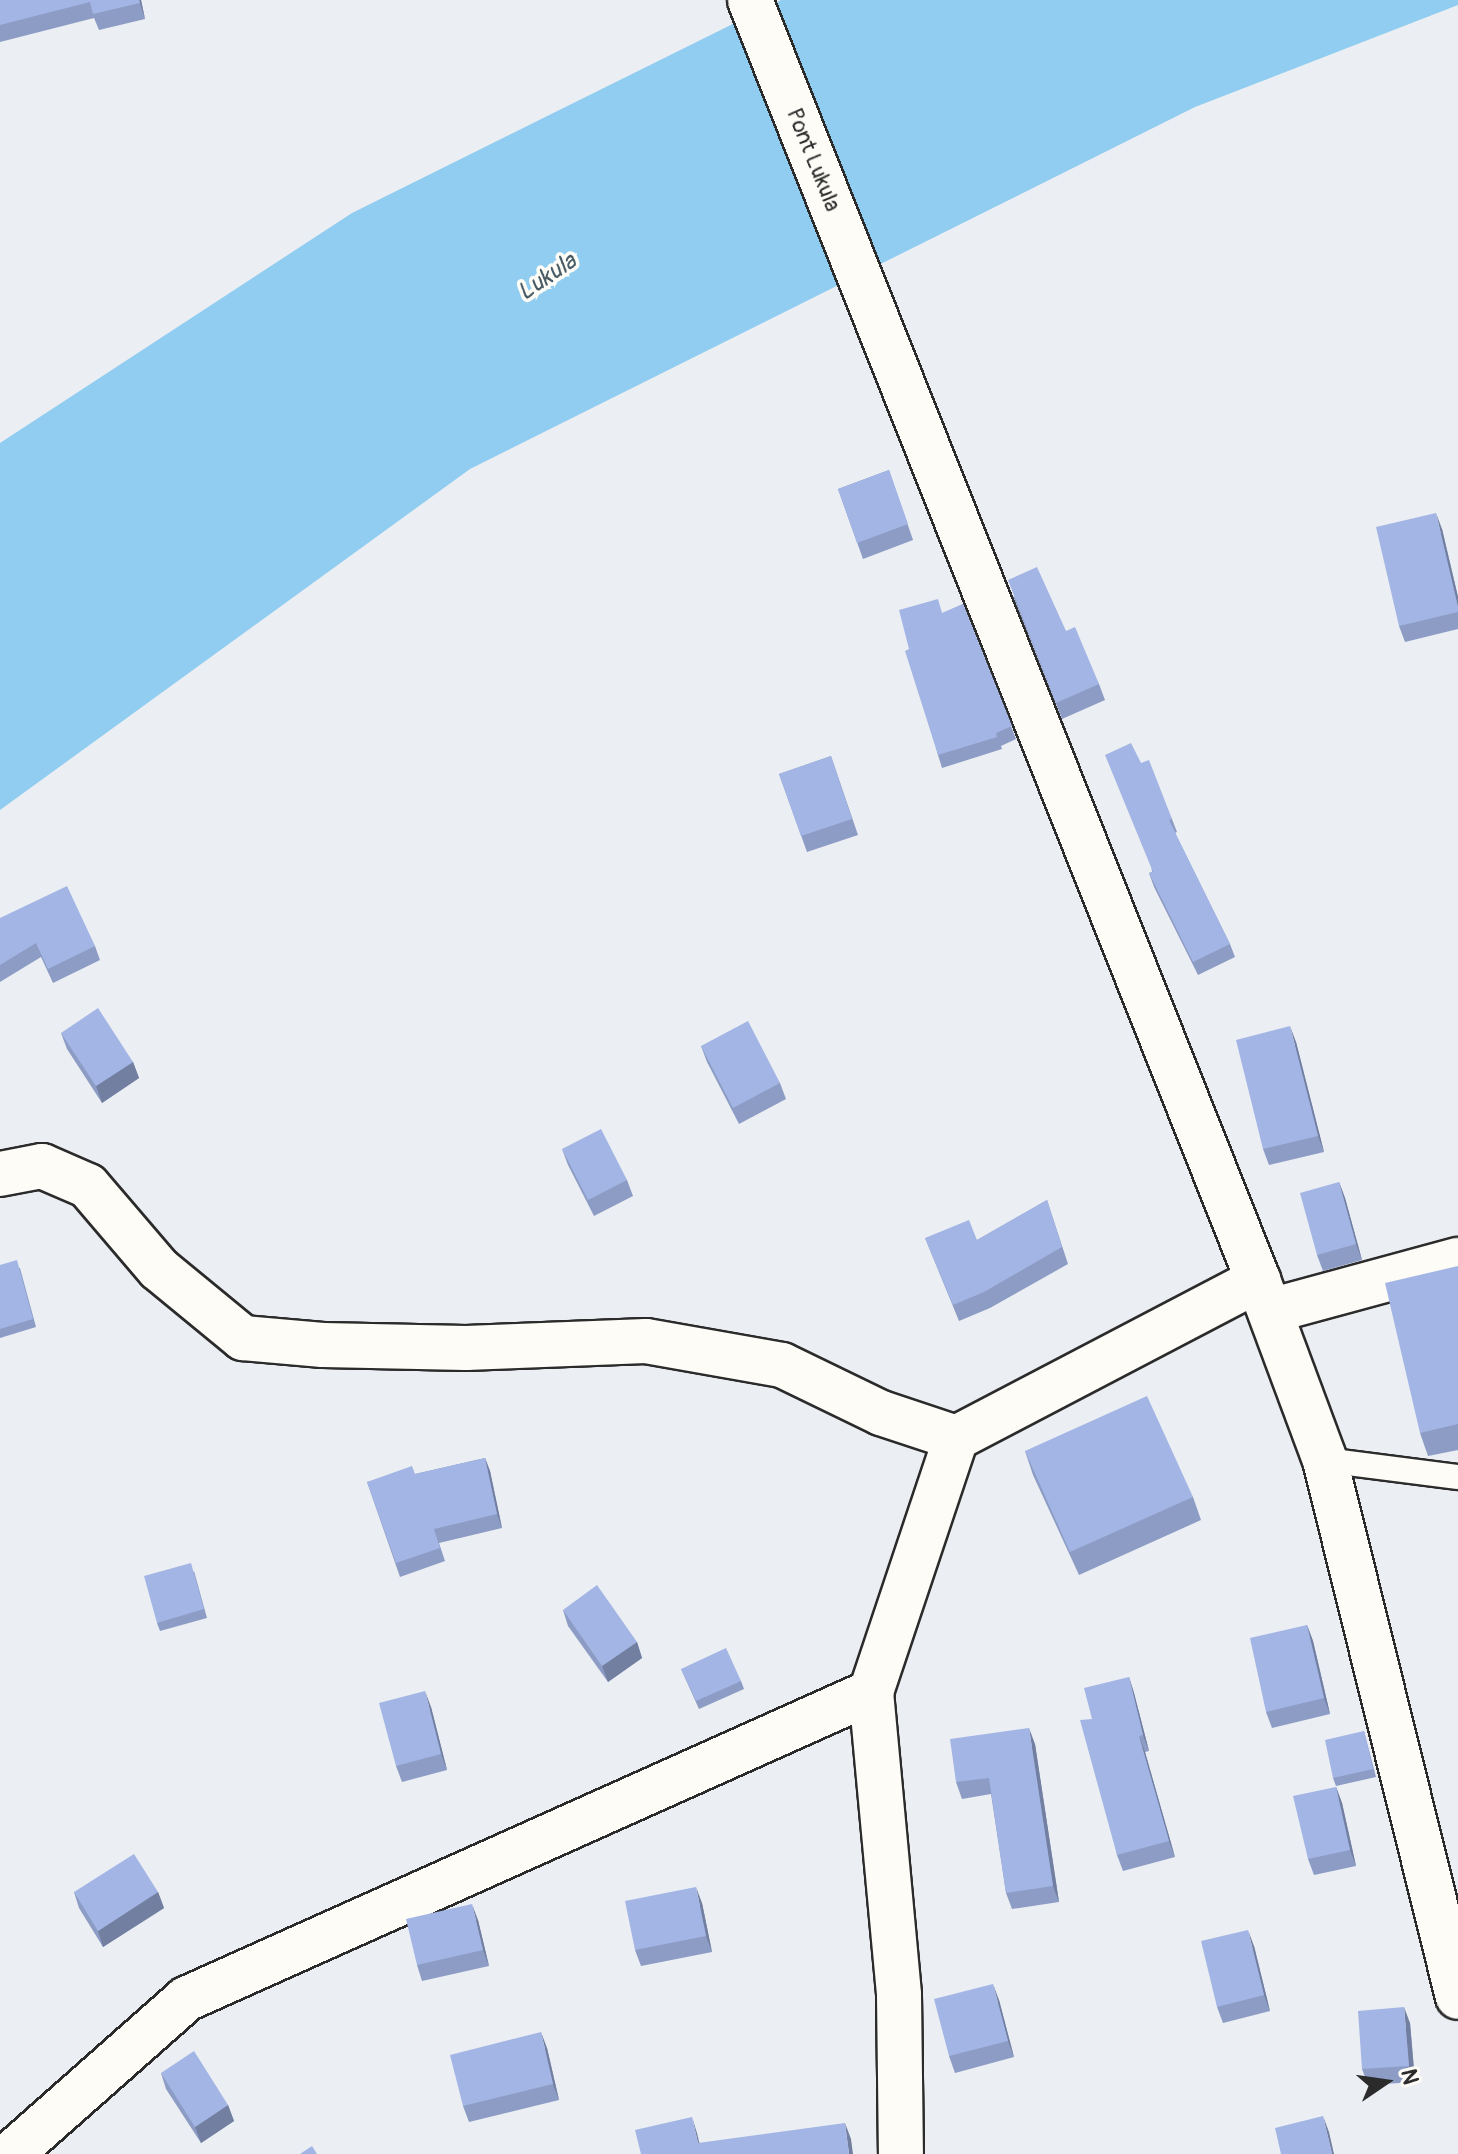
<!DOCTYPE html>
<style>
body{margin:0}
#map{position:relative;width:1458px;height:2154px;overflow:hidden;background:#ebeef3;font-family:Pangolin,sans-serif}
div>[style]{position:absolute}
[style*='--x']{left:calc(var(--x)*1px);top:calc(var(--y)*1px);width:calc(var(--w)*1px);rotate:calc(var(--a)*1deg)}
.water>*{inset:0;background:#90cdf0}
.roads{filter:drop-shadow(2px 0 #2b2b2b) drop-shadow(-2px 0 #2b2b2b) drop-shadow(0 2px #2b2b2b) drop-shadow(0 -2px #2b2b2b)}
.lane>*{height:24px;margin:-12px;padding:0 12px;transform-origin:12px;border-radius:12px;background:#fdfcf7}
.street>*{height:44px;margin:-22px;padding:0 22px;transform-origin:22px;border-radius:22px;background:#fdfcf7}
.secondary>*{height:44px;margin:-22px;padding:0 22px;transform-origin:22px;border-radius:22px;background:#fdfcf7}
.highway>*{height:44px;margin:-22px;padding:0 22px;transform-origin:22px;border-radius:22px;background:#fdfcf7}
.wall>*{inset:0;background:#8c9cc4}
.shaded-wall>*{inset:0;background:#727fa0}
.building>*{inset:0;background:#a3b5e4}
span{translate:-50% -50%;white-space:nowrap;text-align:center;line-height:1.15;-webkit-text-stroke:7px #fdfcf7;paint-order:stroke}
.street-label{font-size:22px;color:#2b2b2b}
.water-label{font-size:24px;color:#495c66;font-style:italic}
.north{position:absolute;left:1346px;top:2042px;width:80px;height:80px;-webkit-text-stroke:6px #fdfcf7;paint-order:stroke;rotate:77deg;font-size:22px;font-weight:700;line-height:32px;text-align:center;color:#2b2b2b}
.north::after{content:'';display:block;margin:auto;width:28px;height:36px;background:#2b2b2b;clip-path:polygon(50% 0,100% 100%,50% 72%,0 100%)}
</style>
<div id="map">
<div class="water">
<i style="clip-path:polygon(781px 0,1458px 0,1458px 5px,1195px 107px,470px 469px,0 810px,0 443px,352px 213px)"></i>
</div>
<div class="roads">
<div class="lane">
<i style="--x:1325;--y:1460;--w:134;--a:7.3"></i>
</div>
<div class="street">
<i style="--x:0;--y:1174;--w:43;--a:-10.8"></i>
<i style="--x:42;--y:1166;--w:50;--a:23.5"></i>
<i style="--x:88;--y:1186;--w:109;--a:49.5"></i>
<i style="--x:159;--y:1269;--w:109;--a:39.4"></i>
<i style="--x:243;--y:1338;--w:80;--a:5"></i>
<i style="--x:323;--y:1345;--w:143;--a:1.2"></i>
<i style="--x:466;--y:1348;--w:180;--a:-2.2"></i>
<i style="--x:646;--y:1341;--w:138;--a:10"></i>
<i style="--x:782;--y:1365;--w:110;--a:25.9"></i>
<i style="--x:881;--y:1413;--w:79;--a:18.4"></i>
<i style="--x:1270;--y:1311;--w:195;--a:-15.2"></i>
<i style="--x:871;--y:1692;--w:304;--a:84.7"></i>
<i style="--x:899;--y:1995;--w:159;--a:89.3"></i>
</div>
<div class="secondary">
<i style="--x:11;--y:2154;--w:234;--a:-41.5"></i>
<i style="--x:186;--y:1999;--w:751;--a:-24.14"></i>
<i style="--x:871;--y:1692;--w:268;--a:-71.5"></i>
<i style="--x:956;--y:1438;--w:341;--a:-27.6"></i>
</div>
<div class="highway">
<i style="--x:750;--y:0;--w:1377;--a:68.35"></i>
<i style="--x:1258;--y:1280;--w:192;--a:69.6"></i>
<i style="--x:1325;--y:1460;--w:553;--a:76.09"></i>
</div>
</div>
<div class="wall">
<i style="clip-path:polygon(0 0,141px 0,145px 19px,99px 30px,94px 18px,0 42px)"></i>
<i style="clip-path:polygon(889px 470px,913px 540px,863px 559px,838px 489px)"></i>
<i style="clip-path:polygon(1442px 529px,1458px 597px,1458px 629px,1405px 642px,1399px 626px)"></i>
<i style="clip-path:polygon(1013px 596px,1066px 631px,1099px 684px,1105px 700px,1062px 719px)"></i>
<i style="clip-path:polygon(963px 604px,1016px 739px,1001px 746px,1002px 749px,942px 768px,938px 755px,909px 649px,943px 613px)"></i>
<i style="clip-path:polygon(831px 756px,858px 835px,807px 852px,779px 774px)"></i>
<i style="clip-path:polygon(1141px 763px,1172px 819px,1177px 832px,1175px 833px,1230px 944px,1235px 957px,1198px 975px,1154px 887px,1149px 873px,1152px 872px)"></i>
<i style="clip-path:polygon(0 918px,95px 946px,100px 960px,53px 983px,41px 957px,0 982px)"></i>
<i style="clip-path:polygon(61px 1033px,133px 1062px,139px 1078px,102px 1103px,67px 1049px)"></i>
<i style="clip-path:polygon(1296px 1042px,1324px 1152px,1269px 1165px,1263px 1149px)"></i>
<i style="clip-path:polygon(701px 1046px,780px 1083px,786px 1099px,739px 1124px,707px 1062px)"></i>
<i style="clip-path:polygon(562px 1149px,627px 1180px,633px 1196px,594px 1216px,568px 1165px)"></i>
<i style="clip-path:polygon(1339px 1182px,1345px 1198px,1362px 1260px,1323px 1271px,1317px 1255px)"></i>
<i style="clip-path:polygon(1047px 1200px,1068px 1264px,990px 1308px,959px 1321px,925px 1238px,977px 1240px)"></i>
<i style="clip-path:polygon(0 1265px,20px 1268px,36px 1327px,0 1338px)"></i>
<i style="clip-path:polygon(1458px 1266px,1458px 1450px,1428px 1456px,1420px 1433px)"></i>
<i style="clip-path:polygon(1025px 1451px,1193px 1497px,1201px 1520px,1079px 1575px,1033px 1475px)"></i>
<i style="clip-path:polygon(485px 1458px,490px 1471px,502px 1528px,439px 1543px,445px 1561px,400px 1577px,367px 1482px,415px 1474px)"></i>
<i style="clip-path:polygon(194px 1571px,207px 1618px,160px 1631px,157px 1623px)"></i>
<i style="clip-path:polygon(563px 1610px,637px 1642px,642px 1658px,608px 1682px,568px 1626px)"></i>
<i style="clip-path:polygon(1307px 1625px,1313px 1641px,1330px 1714px,1272px 1728px,1266px 1712px)"></i>
<i style="clip-path:polygon(681px 1669px,741px 1681px,744px 1689px,699px 1709px)"></i>
<i style="clip-path:polygon(1129px 1677px,1134px 1693px,1149px 1751px,1145px 1752px,1175px 1857px,1123px 1871px,1117px 1855px,1092px 1719px)"></i>
<i style="clip-path:polygon(431px 1707px,447px 1770px,402px 1782px,396px 1766px)"></i>
<i style="clip-path:polygon(1364px 1731px,1376px 1777px,1336px 1786px,1333px 1778px)"></i>
<i style="clip-path:polygon(1035px 1744px,1059px 1902px,1012px 1909px,1006px 1893px,991px 1794px,962px 1799px,956px 1782px)"></i>
<i style="clip-path:polygon(1336px 1787px,1342px 1803px,1356px 1866px,1314px 1875px,1308px 1859px)"></i>
<i style="clip-path:polygon(74px 1892px,158px 1892px,164px 1908px,103px 1947px,79px 1908px)"></i>
<i style="clip-path:polygon(702px 1903px,712px 1952px,641px 1966px,635px 1950px)"></i>
<i style="clip-path:polygon(478px 1920px,489px 1966px,422px 1981px,417px 1965px)"></i>
<i style="clip-path:polygon(1254px 1946px,1270px 2011px,1223px 2023px,1217px 2007px)"></i>
<i style="clip-path:polygon(999px 2000px,1014px 2057px,955px 2073px,949px 2056px)"></i>
<i style="clip-path:polygon(1410px 2023px,1415px 2082px,1368px 2085px,1362px 2069px)"></i>
<i style="clip-path:polygon(547px 2048px,559px 2100px,469px 2122px,463px 2106px)"></i>
<i style="clip-path:polygon(161px 2073px,228px 2105px,234px 2121px,201px 2143px,166px 2089px)"></i>
</div>
<div class="shaded-wall">
<i style="clip-path:polygon(139px 0,141px 0,145px 19px)"></i>
<i style="clip-path:polygon(1436px 513px,1442px 529px,1458px 597px,1458px 607px)"></i>
<i style="clip-path:polygon(1290px 1026px,1296px 1042px,1324px 1152px,1318px 1136px)"></i>
<i style="clip-path:polygon(133px 1062px,139px 1078px,102px 1103px,96px 1086px)"></i>
<i style="clip-path:polygon(1339px 1182px,1345px 1198px,1362px 1260px,1356px 1244px)"></i>
<i style="clip-path:polygon(485px 1458px,490px 1471px,502px 1528px,497px 1514px)"></i>
<i style="clip-path:polygon(1307px 1625px,1313px 1641px,1330px 1714px,1324px 1698px)"></i>
<i style="clip-path:polygon(637px 1642px,642px 1658px,608px 1682px,602px 1666px)"></i>
<i style="clip-path:polygon(1129px 1677px,1134px 1693px,1149px 1751px,1143px 1735px)"></i>
<i style="clip-path:polygon(425px 1691px,431px 1707px,447px 1770px,441px 1754px)"></i>
<i style="clip-path:polygon(1029px 1728px,1035px 1744px,1059px 1902px,1053px 1886px)"></i>
<i style="clip-path:polygon(1139px 1736px,1145px 1752px,1175px 1857px,1169px 1841px)"></i>
<i style="clip-path:polygon(1336px 1787px,1342px 1803px,1356px 1866px,1350px 1850px)"></i>
<i style="clip-path:polygon(696px 1887px,702px 1903px,712px 1952px,706px 1936px)"></i>
<i style="clip-path:polygon(158px 1892px,164px 1908px,103px 1947px,98px 1931px)"></i>
<i style="clip-path:polygon(472px 1904px,478px 1920px,489px 1966px,483px 1950px)"></i>
<i style="clip-path:polygon(1248px 1930px,1254px 1946px,1270px 2011px,1264px 1995px)"></i>
<i style="clip-path:polygon(993px 1984px,999px 2000px,1014px 2057px,1008px 2041px)"></i>
<i style="clip-path:polygon(1404px 2007px,1410px 2023px,1415px 2082px,1409px 2066px)"></i>
<i style="clip-path:polygon(541px 2032px,547px 2048px,559px 2100px,553px 2084px)"></i>
<i style="clip-path:polygon(228px 2105px,234px 2121px,201px 2143px,195px 2127px)"></i>
<i style="clip-path:polygon(1323px 2116px,1329px 2132px,1334px 2154px,1332px 2154px)"></i>
<i style="clip-path:polygon(692px 2117px,697px 2133px,702px 2154px,698px 2143px)"></i>
<i style="clip-path:polygon(845px 2123px,851px 2139px,853px 2154px,849px 2154px)"></i>
</div>
<div class="building">
<i style="clip-path:polygon(0 0,139px 0,140px 3px,93px 14px,90px 2px,0 25px)"></i>
<i style="clip-path:polygon(889px 470px,908px 524px,857px 543px,838px 489px)"></i>
<i style="clip-path:polygon(1436px 513px,1458px 607px,1458px 612px,1399px 626px,1376px 527px)"></i>
<i style="clip-path:polygon(1037px 567px,1066px 631px,1075px 627px,1099px 684px,1056px 703px,1008px 580px)"></i>
<i style="clip-path:polygon(938px 599px,942px 613px,963px 604px,1012px 726px,996px 733px,997px 737px,938px 755px,905px 651px,909px 649px,899px 610px)"></i>
<i style="clip-path:polygon(1131px 743px,1141px 763px,1149px 760px,1172px 819px,1169px 820px,1230px 944px,1193px 962px,1149px 873px,1153px 872px,1105px 755px)"></i>
<i style="clip-path:polygon(831px 756px,852px 819px,801px 836px,779px 774px)"></i>
<i style="clip-path:polygon(67px 886px,95px 946px,48px 969px,36px 943px,0 965px,0 918px)"></i>
<i style="clip-path:polygon(98px 1008px,133px 1062px,96px 1086px,61px 1033px)"></i>
<i style="clip-path:polygon(748px 1021px,780px 1083px,733px 1108px,701px 1046px)"></i>
<i style="clip-path:polygon(1290px 1026px,1318px 1136px,1263px 1149px,1236px 1040px)"></i>
<i style="clip-path:polygon(601px 1129px,627px 1180px,588px 1200px,562px 1149px)"></i>
<i style="clip-path:polygon(1339px 1182px,1356px 1244px,1317px 1255px,1300px 1193px)"></i>
<i style="clip-path:polygon(1047px 1200px,1062px 1247px,984px 1292px,953px 1305px,925px 1238px,969px 1220px,977px 1240px)"></i>
<i style="clip-path:polygon(17px 1260px,33px 1319px,0 1329px,0 1265px)"></i>
<i style="clip-path:polygon(1458px 1266px,1458px 1424px,1420px 1433px,1385px 1283px)"></i>
<i style="clip-path:polygon(1147px 1396px,1193px 1497px,1070px 1552px,1025px 1451px)"></i>
<i style="clip-path:polygon(485px 1458px,497px 1514px,434px 1529px,440px 1548px,396px 1563px,367px 1482px,412px 1466px,415px 1474px)"></i>
<i style="clip-path:polygon(191px 1563px,204px 1609px,157px 1623px,144px 1576px)"></i>
<i style="clip-path:polygon(597px 1585px,637px 1642px,602px 1666px,563px 1610px)"></i>
<i style="clip-path:polygon(1307px 1625px,1324px 1698px,1266px 1712px,1250px 1638px)"></i>
<i style="clip-path:polygon(726px 1648px,741px 1681px,696px 1701px,681px 1669px)"></i>
<i style="clip-path:polygon(1129px 1677px,1143px 1735px,1139px 1736px,1169px 1841px,1117px 1855px,1080px 1720px,1092px 1719px,1084px 1688px)"></i>
<i style="clip-path:polygon(425px 1691px,441px 1754px,396px 1766px,379px 1703px)"></i>
<i style="clip-path:polygon(1029px 1728px,1053px 1886px,1006px 1893px,989px 1778px,956px 1782px,950px 1739px)"></i>
<i style="clip-path:polygon(1364px 1731px,1373px 1769px,1333px 1778px,1325px 1740px)"></i>
<i style="clip-path:polygon(1336px 1787px,1350px 1850px,1308px 1859px,1293px 1796px)"></i>
<i style="clip-path:polygon(134px 1854px,158px 1892px,98px 1931px,74px 1892px)"></i>
<i style="clip-path:polygon(696px 1887px,706px 1936px,635px 1950px,625px 1901px)"></i>
<i style="clip-path:polygon(472px 1904px,483px 1950px,417px 1965px,406px 1919px)"></i>
<i style="clip-path:polygon(1248px 1930px,1264px 1995px,1217px 2007px,1201px 1941px)"></i>
<i style="clip-path:polygon(993px 1984px,1008px 2041px,949px 2056px,934px 1999px)"></i>
<i style="clip-path:polygon(1404px 2007px,1409px 2066px,1362px 2069px,1358px 2011px)"></i>
<i style="clip-path:polygon(541px 2032px,553px 2084px,463px 2106px,450px 2055px)"></i>
<i style="clip-path:polygon(194px 2051px,228px 2105px,195px 2127px,161px 2073px)"></i>
<i style="clip-path:polygon(1323px 2116px,1332px 2154px,1281px 2154px,1275px 2128px)"></i>
<i style="clip-path:polygon(692px 2117px,698px 2143px,845px 2123px,849px 2154px,641px 2154px,635px 2130px)"></i>
<i style="clip-path:polygon(312px 2146px,317px 2154px,300px 2154px)"></i>
</div>
<div class="street-label">
<span style="left:813px;top:160px;rotate:68deg">Pont Lukula</span>
</div>
<div class="water-label">
<span style="left:547px;top:277px;rotate:-34deg">Lukula</span>
</div>
<div class="north">N</div>
</div>
